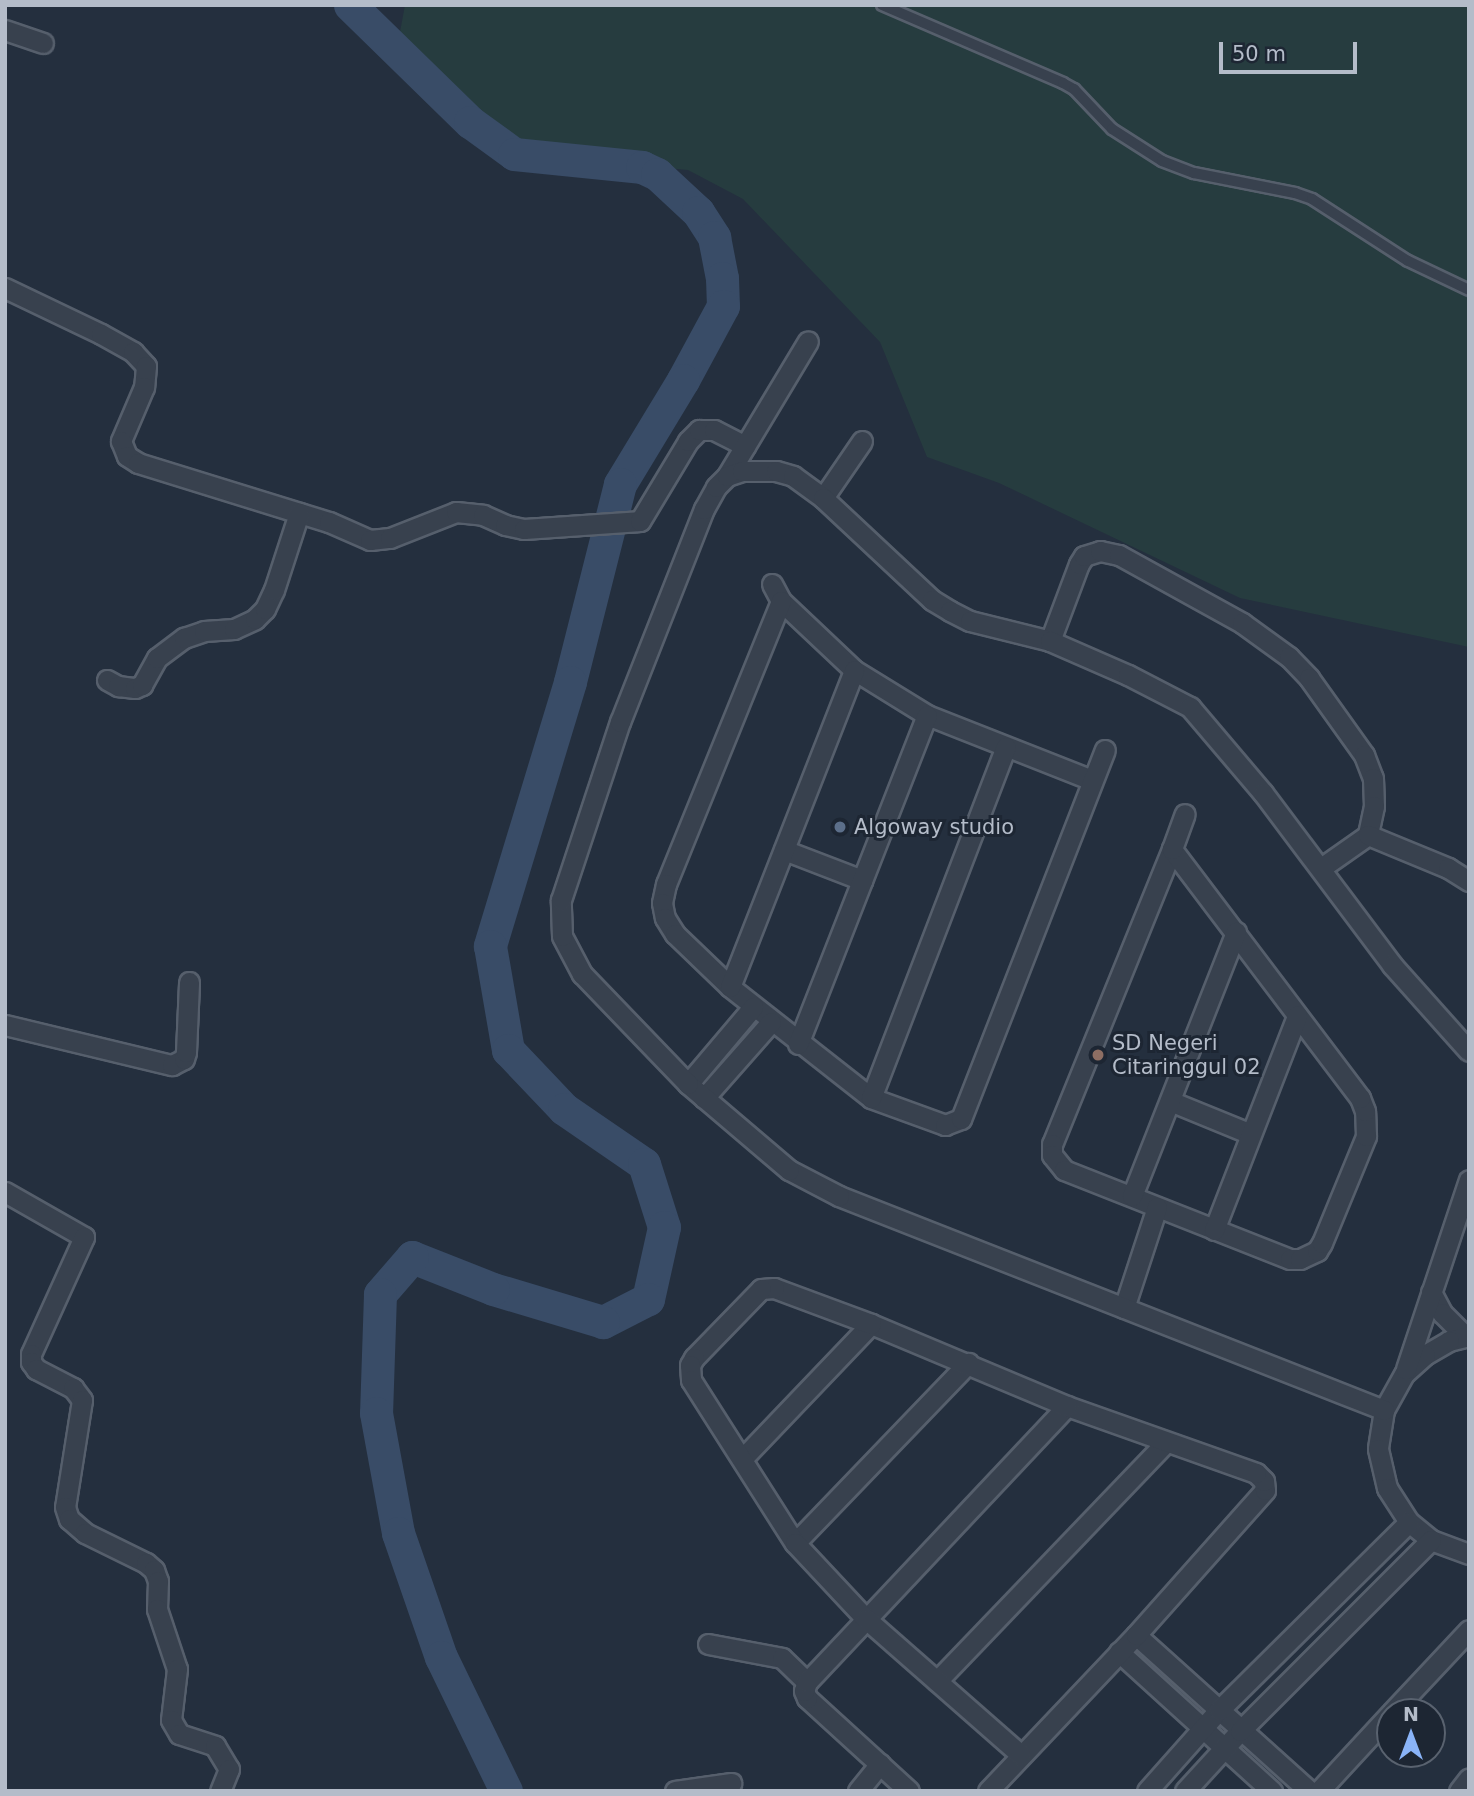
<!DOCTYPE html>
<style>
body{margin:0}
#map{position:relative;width:1474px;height:1796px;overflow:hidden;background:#242f3e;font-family:"DejaVu Sans",sans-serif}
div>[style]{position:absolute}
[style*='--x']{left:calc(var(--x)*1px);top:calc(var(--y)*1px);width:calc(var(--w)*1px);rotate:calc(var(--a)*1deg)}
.green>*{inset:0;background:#263c3f}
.river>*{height:33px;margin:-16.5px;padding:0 16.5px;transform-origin:16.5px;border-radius:16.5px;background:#394c67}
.roads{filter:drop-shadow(2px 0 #565f6c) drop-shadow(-2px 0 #565f6c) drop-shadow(0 2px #565f6c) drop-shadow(0 -2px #565f6c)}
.lane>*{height:10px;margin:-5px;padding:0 5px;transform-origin:5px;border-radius:5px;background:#38414e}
.street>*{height:19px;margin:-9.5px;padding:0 9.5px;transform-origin:9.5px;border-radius:9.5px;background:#38414e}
.dots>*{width:19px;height:19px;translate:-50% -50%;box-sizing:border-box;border:4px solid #1d2633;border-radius:50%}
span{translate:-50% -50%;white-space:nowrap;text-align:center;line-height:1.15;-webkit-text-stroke:6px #1d2633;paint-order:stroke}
.poi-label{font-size:21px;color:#b4bcc9}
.left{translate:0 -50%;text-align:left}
.frame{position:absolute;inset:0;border:7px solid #b4bcc9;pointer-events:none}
.north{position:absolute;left:1376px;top:1698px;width:70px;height:70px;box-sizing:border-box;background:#1d2633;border:2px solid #59626f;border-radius:50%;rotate:0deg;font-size:19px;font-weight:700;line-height:28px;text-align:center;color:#b4bcc9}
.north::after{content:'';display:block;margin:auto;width:24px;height:32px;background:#8ab4f8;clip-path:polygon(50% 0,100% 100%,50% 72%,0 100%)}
.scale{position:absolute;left:1219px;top:42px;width:138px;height:32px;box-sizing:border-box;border:4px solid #b4bcc9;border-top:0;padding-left:9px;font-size:21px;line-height:24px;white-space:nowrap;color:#b4bcc9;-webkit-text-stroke:5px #1d2633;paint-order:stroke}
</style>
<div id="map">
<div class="green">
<i style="clip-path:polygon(405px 5px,1469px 5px,1469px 647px,1240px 598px,999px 483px,927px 457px,880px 342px,743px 199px,688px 170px,514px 154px,470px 122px,397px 48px)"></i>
</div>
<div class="river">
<i style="--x:350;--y:5;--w:168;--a:44.3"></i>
<i style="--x:470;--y:122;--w:54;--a:36"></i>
<i style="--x:514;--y:154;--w:129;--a:5.8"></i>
<i style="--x:642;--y:167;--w:17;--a:25"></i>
<i style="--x:657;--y:174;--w:56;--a:42.8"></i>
<i style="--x:698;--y:212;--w:30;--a:57"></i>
<i style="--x:714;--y:237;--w:42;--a:79"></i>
<i style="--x:722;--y:278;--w:28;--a:88"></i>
<i style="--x:723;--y:306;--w:84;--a:118.4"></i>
<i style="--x:683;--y:380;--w:122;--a:121.2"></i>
<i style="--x:620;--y:484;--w:204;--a:104.2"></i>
<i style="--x:570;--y:682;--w:276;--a:106.9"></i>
<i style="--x:490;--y:946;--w:106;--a:80.2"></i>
<i style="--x:508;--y:1050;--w:81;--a:46.5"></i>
<i style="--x:564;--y:1109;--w:97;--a:34.5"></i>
<i style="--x:644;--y:1164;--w:66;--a:72.4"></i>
<i style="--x:664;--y:1227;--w:74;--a:102.5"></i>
<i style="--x:648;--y:1299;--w:51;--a:152.9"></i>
<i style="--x:603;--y:1322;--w:115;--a:-163.3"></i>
<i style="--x:493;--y:1289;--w:87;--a:-158.4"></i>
<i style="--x:412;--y:1257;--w:49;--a:130.9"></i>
<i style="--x:380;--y:1294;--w:119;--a:91.9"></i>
<i style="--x:376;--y:1413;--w:122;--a:79.6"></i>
<i style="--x:398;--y:1533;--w:131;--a:70.9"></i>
<i style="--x:441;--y:1657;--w:149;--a:64.1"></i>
</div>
<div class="roads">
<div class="lane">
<i style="--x:882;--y:5;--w:197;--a:23.3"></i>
<i style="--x:1063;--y:83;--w:13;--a:29"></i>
<i style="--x:1074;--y:89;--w:55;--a:46.5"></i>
<i style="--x:1112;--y:129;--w:59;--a:32.6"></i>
<i style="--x:1162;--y:161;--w:34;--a:21"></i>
<i style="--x:1194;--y:173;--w:103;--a:11.2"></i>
<i style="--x:1295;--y:193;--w:18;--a:19"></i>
<i style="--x:1312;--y:199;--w:114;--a:32.9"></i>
<i style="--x:1408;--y:261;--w:68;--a:25.4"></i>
</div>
<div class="street">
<i style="--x:5;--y:30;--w:40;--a:18.9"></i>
<i style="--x:5;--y:288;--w:106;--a:25.6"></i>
<i style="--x:101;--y:334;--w:37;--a:29"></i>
<i style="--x:133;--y:352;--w:19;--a:47"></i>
<i style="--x:146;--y:366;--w:21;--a:95"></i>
<i style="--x:144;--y:387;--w:59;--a:113.1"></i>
<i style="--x:121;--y:441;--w:16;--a:68"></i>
<i style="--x:127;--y:456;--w:13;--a:32"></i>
<i style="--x:138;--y:463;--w:200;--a:17.2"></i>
<i style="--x:329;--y:522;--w:45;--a:23.7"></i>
<i style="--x:370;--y:540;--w:20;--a:-6"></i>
<i style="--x:390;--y:538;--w:71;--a:-21.5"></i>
<i style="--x:456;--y:512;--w:27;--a:6"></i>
<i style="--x:483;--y:515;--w:24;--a:24"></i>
<i style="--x:505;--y:525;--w:19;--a:12"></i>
<i style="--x:524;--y:529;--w:116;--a:-3.9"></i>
<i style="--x:640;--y:521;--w:93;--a:-59"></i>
<i style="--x:688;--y:441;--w:16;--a:-45"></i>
<i style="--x:699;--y:430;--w:15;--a:0"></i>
<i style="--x:714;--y:430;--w:35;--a:27"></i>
<i style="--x:727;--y:476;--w:157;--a:-59"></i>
<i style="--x:823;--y:498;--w:69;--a:-55.6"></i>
<i style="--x:772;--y:584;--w:19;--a:62"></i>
<i style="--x:781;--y:601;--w:100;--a:43.4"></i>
<i style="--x:854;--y:670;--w:86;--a:31.7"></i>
<i style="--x:927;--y:715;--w:177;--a:21.5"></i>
<i style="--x:781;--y:601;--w:305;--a:112.1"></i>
<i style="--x:666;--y:884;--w:19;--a:102"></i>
<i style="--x:662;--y:903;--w:15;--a:79"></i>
<i style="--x:665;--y:918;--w:19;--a:58"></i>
<i style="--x:675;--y:934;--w:76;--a:43.9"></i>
<i style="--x:730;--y:987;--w:179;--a:38.2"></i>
<i style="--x:871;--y:1098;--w:79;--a:20"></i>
<i style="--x:945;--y:1125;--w:17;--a:-21"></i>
<i style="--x:961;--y:1119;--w:396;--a:-68.7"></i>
<i style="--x:1050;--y:641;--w:82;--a:-69.4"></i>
<i style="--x:1079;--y:564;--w:9;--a:-58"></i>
<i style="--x:1084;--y:556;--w:17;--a:-17"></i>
<i style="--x:1100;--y:551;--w:19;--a:12"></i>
<i style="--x:1119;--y:555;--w:141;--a:28.9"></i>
<i style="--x:1242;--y:623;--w:58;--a:35.9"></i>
<i style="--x:1289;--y:657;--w:29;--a:46"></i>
<i style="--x:1309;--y:678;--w:95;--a:54.5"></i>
<i style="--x:1364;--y:755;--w:25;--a:69"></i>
<i style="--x:1373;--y:778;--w:28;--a:88"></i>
<i style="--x:1374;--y:806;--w:30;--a:102"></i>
<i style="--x:1368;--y:835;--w:57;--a:144.9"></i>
<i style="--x:107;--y:680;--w:13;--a:29"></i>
<i style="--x:118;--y:686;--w:17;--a:7"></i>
<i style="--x:135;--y:688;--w:8;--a:-23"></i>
<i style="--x:142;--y:685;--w:31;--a:-61"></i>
<i style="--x:157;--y:658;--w:34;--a:-37"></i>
<i style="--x:184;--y:638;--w:21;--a:-19"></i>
<i style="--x:204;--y:631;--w:30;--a:-4"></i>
<i style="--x:234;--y:629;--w:23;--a:-25"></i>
<i style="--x:255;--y:619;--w:14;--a:-45"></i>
<i style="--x:265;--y:609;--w:21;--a:-65"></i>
<i style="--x:274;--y:590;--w:81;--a:-72"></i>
<i style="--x:1368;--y:835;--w:87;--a:22.4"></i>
<i style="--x:1448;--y:868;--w:25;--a:32"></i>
<i style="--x:1172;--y:849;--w:318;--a:112.1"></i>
<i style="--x:1052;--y:1144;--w:11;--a:90"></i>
<i style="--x:1052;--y:1155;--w:19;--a:51"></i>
<i style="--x:1064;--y:1170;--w:243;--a:21.5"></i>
<i style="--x:1290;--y:1259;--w:10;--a:0"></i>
<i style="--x:1300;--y:1259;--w:19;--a:-25"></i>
<i style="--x:1317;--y:1251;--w:9;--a:-58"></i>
<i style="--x:1322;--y:1243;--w:116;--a:-67.6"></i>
<i style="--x:1366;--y:1136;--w:25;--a:-92"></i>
<i style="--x:1365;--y:1111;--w:14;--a:-111"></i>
<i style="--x:1360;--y:1098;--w:312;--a:-127.1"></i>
<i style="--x:1172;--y:849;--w:37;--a:-70"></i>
<i style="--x:784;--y:850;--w:84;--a:21"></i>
<i style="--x:730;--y:987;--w:340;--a:-68.6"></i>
<i style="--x:5;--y:1025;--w:172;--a:13.5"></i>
<i style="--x:172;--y:1065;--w:13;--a:-27"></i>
<i style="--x:184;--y:1059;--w:7;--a:-74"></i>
<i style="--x:186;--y:1052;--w:70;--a:-87.5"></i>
<i style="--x:798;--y:1044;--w:353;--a:-68.6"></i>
<i style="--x:688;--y:1084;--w:101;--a:-49.8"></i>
<i style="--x:704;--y:1098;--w:101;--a:-48.6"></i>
<i style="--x:871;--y:1098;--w:376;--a:-69"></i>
<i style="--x:1170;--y:1101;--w:87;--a:22.2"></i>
<i style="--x:5;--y:1192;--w:91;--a:29.7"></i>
<i style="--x:84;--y:1237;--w:128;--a:114.4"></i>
<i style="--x:31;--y:1354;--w:8;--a:90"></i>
<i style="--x:31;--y:1362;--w:9;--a:54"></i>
<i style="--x:36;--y:1369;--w:42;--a:27.2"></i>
<i style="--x:73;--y:1388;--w:15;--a:53"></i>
<i style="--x:82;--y:1400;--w:108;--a:99"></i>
<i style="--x:65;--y:1507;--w:13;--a:72"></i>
<i style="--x:69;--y:1519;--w:21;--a:41"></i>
<i style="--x:85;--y:1533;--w:68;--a:26.2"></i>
<i style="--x:146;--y:1563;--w:11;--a:41"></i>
<i style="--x:154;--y:1570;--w:12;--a:70"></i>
<i style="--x:158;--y:1581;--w:28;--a:92"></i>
<i style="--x:157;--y:1609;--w:63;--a:71.6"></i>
<i style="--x:177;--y:1669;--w:51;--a:96.7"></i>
<i style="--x:171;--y:1720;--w:16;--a:60"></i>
<i style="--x:179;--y:1734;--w:38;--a:18"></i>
<i style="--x:215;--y:1746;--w:27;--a:59"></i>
<i style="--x:229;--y:1769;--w:24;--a:112"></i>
<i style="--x:1132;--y:1196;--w:284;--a:-68.5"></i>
<i style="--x:1214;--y:1230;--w:230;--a:-68.8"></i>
<i style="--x:1431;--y:1292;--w:24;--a:62"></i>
<i style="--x:1442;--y:1313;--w:34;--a:45"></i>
<i style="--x:1124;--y:1308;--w:106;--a:-71.9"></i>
<i style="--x:1469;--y:1336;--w:21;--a:166"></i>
<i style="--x:1449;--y:1341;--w:28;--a:150"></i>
<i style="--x:1425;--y:1355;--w:28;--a:138"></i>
<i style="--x:1404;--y:1374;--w:41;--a:119.1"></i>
<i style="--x:1384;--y:1410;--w:39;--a:99"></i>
<i style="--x:1378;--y:1449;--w:40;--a:77"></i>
<i style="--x:1387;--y:1488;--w:40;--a:57.1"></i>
<i style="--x:1409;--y:1522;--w:28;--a:39"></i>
<i style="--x:1431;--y:1540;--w:40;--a:20.2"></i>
<i style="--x:1406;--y:1369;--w:199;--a:-71.6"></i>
<i style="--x:1384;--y:1410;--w:586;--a:-158.56"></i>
<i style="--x:839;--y:1196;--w:56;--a:-152.5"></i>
<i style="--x:789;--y:1170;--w:133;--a:-139.6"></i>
<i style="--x:688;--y:1084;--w:153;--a:-133.9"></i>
<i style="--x:582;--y:974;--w:43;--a:-117.8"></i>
<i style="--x:562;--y:936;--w:36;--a:-92"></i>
<i style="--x:561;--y:900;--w:188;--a:-71.7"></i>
<i style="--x:620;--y:722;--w:229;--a:-68.5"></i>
<i style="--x:704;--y:509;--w:25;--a:-61"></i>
<i style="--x:716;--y:487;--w:16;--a:-45"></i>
<i style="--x:727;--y:476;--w:16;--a:-18"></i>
<i style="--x:742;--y:471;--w:34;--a:0"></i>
<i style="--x:776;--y:471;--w:18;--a:16"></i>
<i style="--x:793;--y:476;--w:37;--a:36"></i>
<i style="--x:823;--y:498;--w:149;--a:43.1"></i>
<i style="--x:932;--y:600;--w:21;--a:31"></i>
<i style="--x:950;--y:611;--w:22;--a:27"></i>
<i style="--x:970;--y:621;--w:82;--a:14"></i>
<i style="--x:1050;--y:641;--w:85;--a:23.6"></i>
<i style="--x:1128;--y:675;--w:70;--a:27.3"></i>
<i style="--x:1190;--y:707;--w:113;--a:49.7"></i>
<i style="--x:1263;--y:793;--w:215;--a:53.1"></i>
<i style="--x:1392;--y:965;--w:115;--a:48.2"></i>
<i style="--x:742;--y:1459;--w:187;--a:-46.3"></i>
<i style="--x:795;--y:1543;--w:250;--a:-46.1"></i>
<i style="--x:1136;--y:1635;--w:233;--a:42"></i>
<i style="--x:708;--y:1644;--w:75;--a:10.7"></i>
<i style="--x:782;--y:1658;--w:35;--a:44"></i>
<i style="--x:1119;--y:1652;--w:207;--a:42.3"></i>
<i style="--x:937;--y:1681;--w:330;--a:-46.2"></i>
<i style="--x:1392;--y:1712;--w:112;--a:-46.8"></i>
<i style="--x:675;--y:1791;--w:57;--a:-8.1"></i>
<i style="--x:858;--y:1791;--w:35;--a:-51"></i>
<i style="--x:909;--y:1791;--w:138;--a:-137.6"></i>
<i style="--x:807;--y:1698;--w:8;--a:-113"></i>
<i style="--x:804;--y:1691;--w:9;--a:-72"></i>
<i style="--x:807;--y:1682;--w:379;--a:-46.7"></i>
<i style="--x:988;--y:1791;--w:215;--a:-46.5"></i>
<i style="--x:1136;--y:1635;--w:194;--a:-48.3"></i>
<i style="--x:1265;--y:1490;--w:9;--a:-96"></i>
<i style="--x:1264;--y:1481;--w:11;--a:-135"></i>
<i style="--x:1256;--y:1473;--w:201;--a:-160.5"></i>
<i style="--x:1067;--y:1406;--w:212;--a:-157.3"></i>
<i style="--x:871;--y:1324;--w:103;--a:-159.6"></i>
<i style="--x:774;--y:1288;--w:13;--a:176"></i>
<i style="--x:761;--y:1289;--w:96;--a:134.2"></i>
<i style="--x:694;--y:1358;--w:8;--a:120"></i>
<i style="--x:690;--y:1365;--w:15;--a:86"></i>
<i style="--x:691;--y:1380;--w:193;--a:57.5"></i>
<i style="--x:795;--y:1543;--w:104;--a:46.9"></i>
<i style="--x:866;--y:1619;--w:206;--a:41.3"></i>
<i style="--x:1147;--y:1791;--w:108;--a:-48.4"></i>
<i style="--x:1219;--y:1710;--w:267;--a:-44.7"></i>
<i style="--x:1185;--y:1791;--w:81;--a:-47.5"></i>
<i style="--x:1240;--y:1731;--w:270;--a:-45"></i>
<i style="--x:1319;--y:1791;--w:105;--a:-47.3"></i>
<i style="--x:1459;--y:1791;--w:16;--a:-52"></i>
</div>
</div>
<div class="dots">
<i style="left:840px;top:827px;background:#5c6f8a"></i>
<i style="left:1098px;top:1055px;background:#8d6e63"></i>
</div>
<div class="poi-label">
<span class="left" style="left:854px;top:827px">Algoway studio</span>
<span class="left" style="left:1112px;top:1055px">SD Negeri<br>Citaringgul 02</span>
</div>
<div class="frame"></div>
<div class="north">N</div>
<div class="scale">50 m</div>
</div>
